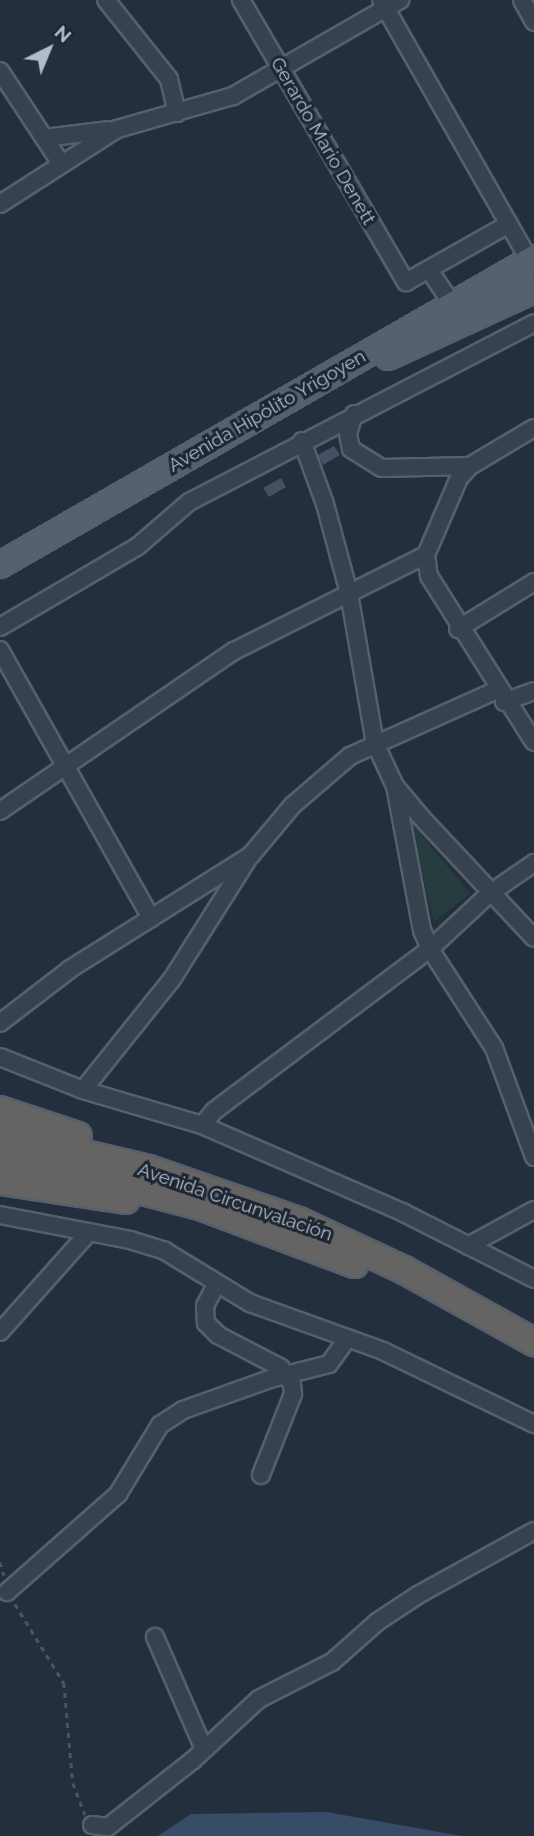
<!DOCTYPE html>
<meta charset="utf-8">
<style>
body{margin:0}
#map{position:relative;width:534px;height:1836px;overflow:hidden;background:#242f3e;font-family:Raleway,sans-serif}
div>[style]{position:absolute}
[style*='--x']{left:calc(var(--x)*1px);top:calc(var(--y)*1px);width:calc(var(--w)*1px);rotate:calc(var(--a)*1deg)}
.green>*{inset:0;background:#263c3f}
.water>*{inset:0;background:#394c67}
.building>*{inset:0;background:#455162}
.path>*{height:2.5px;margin-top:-1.25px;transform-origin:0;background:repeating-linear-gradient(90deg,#44595c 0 5px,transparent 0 10px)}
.roads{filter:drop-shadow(2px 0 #565f6c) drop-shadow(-2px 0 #565f6c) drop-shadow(0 2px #565f6c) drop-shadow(0 -2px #565f6c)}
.minor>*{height:16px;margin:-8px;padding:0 8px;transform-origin:8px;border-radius:8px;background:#38414e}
.primary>*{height:24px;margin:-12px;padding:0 12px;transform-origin:12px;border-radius:12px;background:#56606e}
.trunk>*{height:26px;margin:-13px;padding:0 13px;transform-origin:13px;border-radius:13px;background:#656462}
span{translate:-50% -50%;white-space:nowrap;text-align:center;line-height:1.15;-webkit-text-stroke:6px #1d2633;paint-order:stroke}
.street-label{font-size:19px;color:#b4bcc9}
.north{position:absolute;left:14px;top:14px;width:70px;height:70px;-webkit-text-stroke:5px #1d2633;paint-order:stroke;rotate:43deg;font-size:19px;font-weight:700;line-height:28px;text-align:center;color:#b4bcc9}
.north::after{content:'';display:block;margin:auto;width:24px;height:32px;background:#b4bcc9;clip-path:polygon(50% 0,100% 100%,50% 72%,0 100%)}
</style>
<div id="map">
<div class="green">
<i style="clip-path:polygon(410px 821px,470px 893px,434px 922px)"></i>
</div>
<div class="water">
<i style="clip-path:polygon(326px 1812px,462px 1836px,158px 1836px,191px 1814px)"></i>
</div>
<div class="building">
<i style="clip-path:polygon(334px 446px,340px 455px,323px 465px,318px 455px)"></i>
<i style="clip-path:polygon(281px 478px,286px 487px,269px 497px,263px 488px)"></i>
</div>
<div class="path">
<i style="--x:0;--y:1562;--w:14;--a:73"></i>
<i style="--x:15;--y:1604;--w:93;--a:58.2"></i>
<i style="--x:64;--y:1683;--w:100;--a:84.9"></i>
<i style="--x:73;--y:1783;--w:34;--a:69"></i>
</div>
<div class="roads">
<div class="minor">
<i style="--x:106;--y:0;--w:101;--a:51.4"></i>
<i style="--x:169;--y:79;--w:35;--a:77"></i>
<i style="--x:241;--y:0;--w:327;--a:59.7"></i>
<i style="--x:406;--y:282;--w:118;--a:-29.4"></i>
<i style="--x:381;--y:0;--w:301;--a:60.3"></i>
<i style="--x:522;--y:0;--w:25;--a:61"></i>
<i style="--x:0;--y:71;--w:109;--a:56.6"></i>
<i style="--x:44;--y:138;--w:64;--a:-7.1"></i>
<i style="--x:0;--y:204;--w:139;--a:-32.7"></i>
<i style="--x:117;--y:129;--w:121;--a:-15.9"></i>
<i style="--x:233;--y:96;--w:193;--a:-29.9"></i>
<i style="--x:429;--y:270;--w:42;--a:55.6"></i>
<i style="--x:354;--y:414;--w:21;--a:107"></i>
<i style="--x:348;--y:434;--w:15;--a:79"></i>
<i style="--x:351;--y:449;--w:36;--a:32"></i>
<i style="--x:382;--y:468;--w:88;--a:-1.3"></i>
<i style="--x:470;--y:466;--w:74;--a:-30.7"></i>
<i style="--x:302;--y:441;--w:67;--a:69.9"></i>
<i style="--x:325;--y:504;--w:92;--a:74.9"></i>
<i style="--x:349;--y:593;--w:152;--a:80.2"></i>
<i style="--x:375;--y:743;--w:47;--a:65.1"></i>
<i style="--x:395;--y:786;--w:38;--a:50"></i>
<i style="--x:419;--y:815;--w:168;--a:46.9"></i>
<i style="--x:470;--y:466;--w:16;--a:133"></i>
<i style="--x:459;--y:478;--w:84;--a:113.2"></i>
<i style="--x:426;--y:555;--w:21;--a:82"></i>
<i style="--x:429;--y:576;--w:196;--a:57.7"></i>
<i style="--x:0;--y:627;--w:160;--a:-30.4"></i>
<i style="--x:138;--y:546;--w:67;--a:-40.8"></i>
<i style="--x:189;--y:502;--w:389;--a:-27.4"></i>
<i style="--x:458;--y:629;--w:89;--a:-31.7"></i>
<i style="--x:0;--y:650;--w:308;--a:60.6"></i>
<i style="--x:504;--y:702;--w:32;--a:-20"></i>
<i style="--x:395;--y:786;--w:147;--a:79.4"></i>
<i style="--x:422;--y:930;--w:21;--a:67"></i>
<i style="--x:430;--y:949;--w:118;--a:57.1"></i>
<i style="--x:494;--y:1048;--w:116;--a:69.8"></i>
<i style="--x:0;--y:811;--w:283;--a:-34.4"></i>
<i style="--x:234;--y:651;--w:215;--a:-26.6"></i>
<i style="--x:0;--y:1023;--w:88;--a:-37.6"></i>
<i style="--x:70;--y:969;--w:214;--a:-32.2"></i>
<i style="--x:251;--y:855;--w:65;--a:-50"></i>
<i style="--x:293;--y:805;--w:75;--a:-40.7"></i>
<i style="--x:350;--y:756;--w:161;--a:-24.2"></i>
<i style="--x:0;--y:1057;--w:89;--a:21.7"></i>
<i style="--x:83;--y:1090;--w:124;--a:16.4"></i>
<i style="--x:202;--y:1125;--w:18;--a:-49"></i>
<i style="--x:214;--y:1111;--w:270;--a:-36.9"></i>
<i style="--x:430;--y:949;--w:81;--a:-43"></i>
<i style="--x:489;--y:894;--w:55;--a:-34.6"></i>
<i style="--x:83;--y:1090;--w:142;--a:-51.3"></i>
<i style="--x:172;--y:979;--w:142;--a:-57.7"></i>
<i style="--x:202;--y:1125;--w:218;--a:23.5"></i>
<i style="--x:402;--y:1212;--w:148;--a:26.9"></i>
<i style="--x:0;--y:1215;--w:132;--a:10.9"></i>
<i style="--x:130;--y:1240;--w:37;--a:17"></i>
<i style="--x:165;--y:1251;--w:100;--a:31.5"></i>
<i style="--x:250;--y:1303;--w:141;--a:19.8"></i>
<i style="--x:383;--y:1351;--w:168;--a:25.8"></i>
<i style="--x:468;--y:1246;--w:75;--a:-28.6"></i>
<i style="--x:216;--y:1285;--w:24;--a:118"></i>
<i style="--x:205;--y:1306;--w:17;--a:87"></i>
<i style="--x:206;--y:1323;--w:17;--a:45"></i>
<i style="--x:218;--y:1335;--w:71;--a:27.6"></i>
<i style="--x:281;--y:1368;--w:19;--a:55"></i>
<i style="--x:292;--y:1384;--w:10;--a:84"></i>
<i style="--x:293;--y:1394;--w:87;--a:111.6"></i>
<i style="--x:0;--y:1332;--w:134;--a:-48.3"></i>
<i style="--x:7;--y:1592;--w:148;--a:-41.4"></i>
<i style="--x:118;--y:1494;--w:81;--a:-58.7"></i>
<i style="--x:160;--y:1425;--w:27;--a:-33"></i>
<i style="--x:183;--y:1410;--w:92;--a:-19.6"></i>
<i style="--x:270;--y:1379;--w:61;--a:-14.3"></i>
<i style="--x:329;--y:1364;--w:32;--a:-54"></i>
<i style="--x:155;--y:1637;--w:122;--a:66.4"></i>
<i style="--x:92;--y:1825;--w:16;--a:7"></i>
<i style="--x:108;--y:1827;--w:107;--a:-38.2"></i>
<i style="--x:192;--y:1761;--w:91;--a:-42.8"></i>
<i style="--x:259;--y:1699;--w:82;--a:-26.9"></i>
<i style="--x:332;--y:1662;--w:60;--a:-41.6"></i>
<i style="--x:377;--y:1622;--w:49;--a:-33.4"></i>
<i style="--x:418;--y:1595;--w:132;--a:-28.9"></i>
</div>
<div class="primary">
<i style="--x:388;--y:357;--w:161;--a:-24.7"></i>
<i style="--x:0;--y:565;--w:616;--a:-29.89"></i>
</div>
<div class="trunk">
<i style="--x:0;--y:1110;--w:82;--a:18.4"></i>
<i style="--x:0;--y:1134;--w:153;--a:13.2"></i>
<i style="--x:149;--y:1169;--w:159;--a:19.1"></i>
<i style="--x:299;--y:1221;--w:116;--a:25"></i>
<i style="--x:404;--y:1270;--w:149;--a:29"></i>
<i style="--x:0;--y:1154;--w:207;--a:14.6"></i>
<i style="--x:200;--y:1206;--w:165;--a:20.6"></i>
<i style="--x:0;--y:1181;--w:127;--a:8.6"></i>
</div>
</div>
<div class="street-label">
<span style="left:323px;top:141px;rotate:60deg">Gerardo Mario Denett</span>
<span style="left:267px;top:411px;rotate:-30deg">Avenida Hipólito Yrigoyen</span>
<span style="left:235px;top:1202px;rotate:19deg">Avenida Circunvalación</span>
</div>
<div class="north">N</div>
</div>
